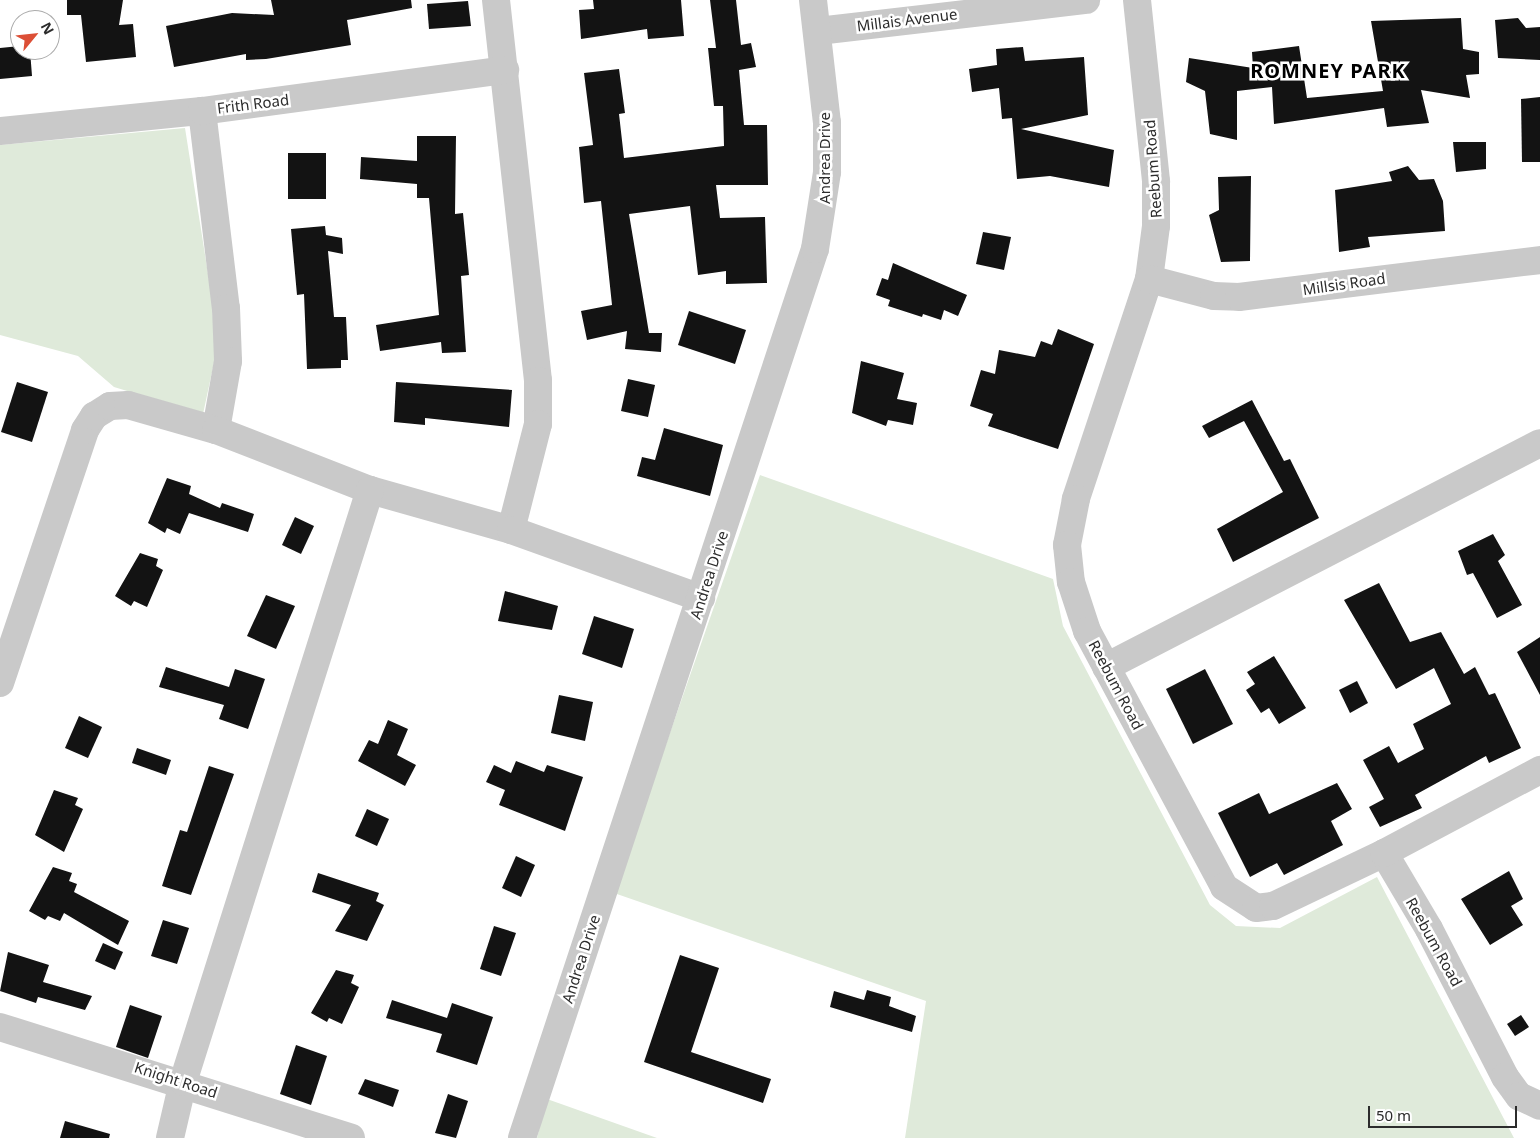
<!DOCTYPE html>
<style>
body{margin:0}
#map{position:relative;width:1540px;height:1138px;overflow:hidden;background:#fff;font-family:"Noto Sans",sans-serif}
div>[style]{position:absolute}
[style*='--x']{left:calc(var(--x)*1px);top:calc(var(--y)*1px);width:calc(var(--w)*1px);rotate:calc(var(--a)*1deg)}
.green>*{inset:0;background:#dfeada}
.building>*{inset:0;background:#131313}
.minor>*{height:28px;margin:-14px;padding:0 14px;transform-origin:14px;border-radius:14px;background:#c9c9c9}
span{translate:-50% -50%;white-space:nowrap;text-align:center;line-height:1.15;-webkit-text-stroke:5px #fff;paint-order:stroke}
.street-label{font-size:15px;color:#2c2c2c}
.district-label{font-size:20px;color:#000;font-weight:700;letter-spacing:1px}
.north{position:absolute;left:10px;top:10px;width:50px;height:50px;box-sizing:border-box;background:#fff;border:1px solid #ababab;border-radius:50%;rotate:62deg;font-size:14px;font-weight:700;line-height:20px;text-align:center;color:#2c2c2c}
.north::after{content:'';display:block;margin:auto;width:18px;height:22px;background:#dc4f36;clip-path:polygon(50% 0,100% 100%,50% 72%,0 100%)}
.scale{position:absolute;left:1368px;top:1106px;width:149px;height:22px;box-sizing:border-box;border:2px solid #2c2c2c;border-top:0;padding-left:6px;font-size:15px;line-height:18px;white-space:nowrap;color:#2c2c2c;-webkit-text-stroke:4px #fff;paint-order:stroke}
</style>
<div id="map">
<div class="green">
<i style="clip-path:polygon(185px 128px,212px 299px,215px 358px,203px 414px,114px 387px,78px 356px,0 335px,0 145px)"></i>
<i style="clip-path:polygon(760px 475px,1053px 579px,1063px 626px,1210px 905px,1236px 926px,1280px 928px,1377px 877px,1514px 1138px,905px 1138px,926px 1001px,614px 893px)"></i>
<i style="clip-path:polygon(547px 1099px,657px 1138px,537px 1138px)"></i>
</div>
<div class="building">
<i style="clip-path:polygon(67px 0,123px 0,119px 25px,133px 24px,136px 57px,86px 62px,81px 15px,67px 15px)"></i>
<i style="clip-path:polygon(271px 0,411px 0,412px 8px,347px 20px,351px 45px,266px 59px,246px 60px,246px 54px,174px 67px,166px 26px,232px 13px,274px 15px)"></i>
<i style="clip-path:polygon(593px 0,681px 0,684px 36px,648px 39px,647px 29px,581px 39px,579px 10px,594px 9px)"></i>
<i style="clip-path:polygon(710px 0,736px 0,741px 45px,751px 43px,756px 67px,739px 70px,744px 125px,767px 125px,768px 185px,716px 185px,720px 218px,765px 217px,767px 283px,726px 284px,726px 271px,698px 275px,690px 206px,629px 214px,649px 333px,662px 333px,661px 352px,625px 349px,627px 331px,587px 340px,581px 311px,612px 305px,601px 201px,584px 203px,579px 147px,593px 145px,584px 73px,619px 69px,625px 113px,619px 114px,624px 158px,724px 146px,723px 106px,714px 106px,708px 48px,716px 48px)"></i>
<i style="clip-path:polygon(468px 1px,471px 26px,429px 29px,427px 4px)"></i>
<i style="clip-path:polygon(1461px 18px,1463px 49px,1479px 52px,1479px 74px,1466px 75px,1470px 98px,1421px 90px,1429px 123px,1387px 127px,1384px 108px,1274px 124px,1272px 87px,1237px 91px,1237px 140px,1210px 134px,1205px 91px,1186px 82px,1189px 58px,1253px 68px,1252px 52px,1299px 46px,1307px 98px,1383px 91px,1371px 21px)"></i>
<i style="clip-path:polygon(1518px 18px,1526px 28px,1540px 27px,1540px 60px,1498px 58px,1495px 20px)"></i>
<i style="clip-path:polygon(20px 46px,20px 50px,30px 50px,32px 76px,0 79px,0 48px)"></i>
<i style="clip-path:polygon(1023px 47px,1025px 61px,1084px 57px,1088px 115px,1021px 129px,1114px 150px,1109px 187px,1050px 176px,1017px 179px,1012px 118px,1002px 119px,999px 88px,972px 92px,969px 69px,997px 65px,996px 49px)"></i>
<i style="clip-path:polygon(1540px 97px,1540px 162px,1522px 162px,1521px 99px)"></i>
<i style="clip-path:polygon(417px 136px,456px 136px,455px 214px,463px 213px,469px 275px,461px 276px,466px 352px,442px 353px,441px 342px,380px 351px,376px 325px,439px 315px,429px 198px,417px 198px,417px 184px,360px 179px,361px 157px,417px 161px)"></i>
<i style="clip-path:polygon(1453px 142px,1486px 142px,1486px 169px,1456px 172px)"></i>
<i style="clip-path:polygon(288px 153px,326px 153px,326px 199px,288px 199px)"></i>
<i style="clip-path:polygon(1408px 166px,1419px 180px,1434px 179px,1443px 201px,1445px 231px,1368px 237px,1370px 247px,1339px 252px,1335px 190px,1392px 181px,1389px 172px)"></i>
<i style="clip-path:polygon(1251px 176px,1250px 261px,1221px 262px,1209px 215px,1219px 210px,1218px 177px)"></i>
<i style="clip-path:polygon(325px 226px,326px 235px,342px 238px,343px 254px,328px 251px,334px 317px,346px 317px,348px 360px,341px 360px,341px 368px,307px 369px,304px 294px,297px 295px,291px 229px)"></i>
<i style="clip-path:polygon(983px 232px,1011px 237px,1004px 270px,976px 264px)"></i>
<i style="clip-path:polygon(893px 263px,967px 295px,958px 316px,944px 310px,941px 320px,923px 314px,922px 317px,888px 306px,890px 300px,876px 295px,882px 278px,888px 280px)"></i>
<i style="clip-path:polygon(689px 311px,746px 330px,735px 364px,678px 345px)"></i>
<i style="clip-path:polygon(1058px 329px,1094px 344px,1058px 449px,988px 426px,993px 414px,970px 406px,981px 370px,995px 374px,999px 350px,1035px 357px,1041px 341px,1052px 345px)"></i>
<i style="clip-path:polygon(861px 361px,904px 373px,897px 399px,917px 403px,913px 425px,888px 420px,886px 426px,852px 413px)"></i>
<i style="clip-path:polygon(628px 379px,655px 385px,648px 417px,621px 411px)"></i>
<i style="clip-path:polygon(17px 382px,48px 392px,32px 442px,1px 432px)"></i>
<i style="clip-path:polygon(396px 382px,512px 390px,509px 427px,425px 418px,425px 425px,394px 422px)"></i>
<i style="clip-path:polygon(1252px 400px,1284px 461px,1290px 459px,1319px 518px,1233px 562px,1217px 529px,1283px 492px,1244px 421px,1209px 438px,1202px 426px)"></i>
<i style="clip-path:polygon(664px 428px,723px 445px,710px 496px,637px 476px,642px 457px,655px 460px)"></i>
<i style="clip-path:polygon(167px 478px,191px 486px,189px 494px,220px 508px,222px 503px,254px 514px,248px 532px,189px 513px,180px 534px,167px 528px,165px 533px,148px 523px)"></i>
<i style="clip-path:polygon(295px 517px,314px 526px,301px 554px,282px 545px)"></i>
<i style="clip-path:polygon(1493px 534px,1505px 555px,1498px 561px,1522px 605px,1497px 618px,1473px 573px,1467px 575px,1458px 551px)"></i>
<i style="clip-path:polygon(140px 553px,158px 559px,156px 566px,163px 570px,147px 607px,134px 601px,131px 606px,115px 596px)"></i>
<i style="clip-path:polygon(1379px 583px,1410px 642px,1441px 632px,1464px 674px,1475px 667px,1489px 695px,1495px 693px,1521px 748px,1489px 763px,1486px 756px,1415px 795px,1422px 808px,1380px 827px,1369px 807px,1384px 799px,1363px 760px,1389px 746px,1398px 763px,1424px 749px,1413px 724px,1451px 704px,1434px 668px,1396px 689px,1344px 600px)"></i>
<i style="clip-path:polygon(505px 591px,558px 606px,552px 630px,498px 621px)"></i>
<i style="clip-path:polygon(266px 595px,295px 606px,276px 649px,247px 636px)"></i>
<i style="clip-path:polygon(594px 616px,634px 629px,622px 668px,582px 654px)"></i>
<i style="clip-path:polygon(1540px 637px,1540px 695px,1517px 652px)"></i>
<i style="clip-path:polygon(1274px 656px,1306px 708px,1279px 724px,1269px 708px,1261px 713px,1246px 690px,1255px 684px,1247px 672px)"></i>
<i style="clip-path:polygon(166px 667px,229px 687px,235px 669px,265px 679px,248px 729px,219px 719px,224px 705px,159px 687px)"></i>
<i style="clip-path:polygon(1205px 669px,1233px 724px,1193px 744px,1166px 689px)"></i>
<i style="clip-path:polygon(1357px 681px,1368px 703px,1350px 713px,1339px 690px)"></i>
<i style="clip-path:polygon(559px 695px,593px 702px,585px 741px,551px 733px)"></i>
<i style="clip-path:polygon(79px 716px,102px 727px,88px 758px,65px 748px)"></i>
<i style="clip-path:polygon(388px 720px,408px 729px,397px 755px,416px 765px,405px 786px,358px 761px,369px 740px,378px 744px)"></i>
<i style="clip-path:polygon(137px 748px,171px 760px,166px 775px,132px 763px)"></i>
<i style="clip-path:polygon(516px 761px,544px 772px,547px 765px,583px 777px,565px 831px,499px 805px,505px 790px,486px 782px,494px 765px,511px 773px)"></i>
<i style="clip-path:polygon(209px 766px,234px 774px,191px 895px,162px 886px,180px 830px,187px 832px)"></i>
<i style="clip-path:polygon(1337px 783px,1352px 809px,1331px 821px,1343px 845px,1284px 875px,1277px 863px,1250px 877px,1218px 813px,1259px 793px,1269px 814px)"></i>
<i style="clip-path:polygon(54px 790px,78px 798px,75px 805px,83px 809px,64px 852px,35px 835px)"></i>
<i style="clip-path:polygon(367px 809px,389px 819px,377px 846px,355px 836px)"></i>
<i style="clip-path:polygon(516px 856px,535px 865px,521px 897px,502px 888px)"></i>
<i style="clip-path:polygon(53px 867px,72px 873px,69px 881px,77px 884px,74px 892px,129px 921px,118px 945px,64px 913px,60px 921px,48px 916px,45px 920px,29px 911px)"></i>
<i style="clip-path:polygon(1509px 871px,1523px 899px,1511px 906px,1523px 925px,1490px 945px,1461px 899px)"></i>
<i style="clip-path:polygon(318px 873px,379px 893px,376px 901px,384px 905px,367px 941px,335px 931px,351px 905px,312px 892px)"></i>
<i style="clip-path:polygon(163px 920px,189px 928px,177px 964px,151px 956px)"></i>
<i style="clip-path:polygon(494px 926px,516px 933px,501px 976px,480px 969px)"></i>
<i style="clip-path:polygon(103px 943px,123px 952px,115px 970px,95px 961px)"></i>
<i style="clip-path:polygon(8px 952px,49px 965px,43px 982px,92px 996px,85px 1010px,38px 997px,36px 1003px,0 991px)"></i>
<i style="clip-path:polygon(680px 955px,719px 968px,691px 1052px,771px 1079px,763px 1103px,644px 1062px)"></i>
<i style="clip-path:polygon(336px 970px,354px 975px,351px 983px,359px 987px,342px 1024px,329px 1018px,327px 1022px,311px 1013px)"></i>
<i style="clip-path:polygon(867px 990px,891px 997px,889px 1006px,916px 1016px,912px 1032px,830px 1007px,834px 991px,864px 1000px)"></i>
<i style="clip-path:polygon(392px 1000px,447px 1018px,452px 1003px,493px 1017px,477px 1065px,436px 1052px,442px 1034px,386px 1018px)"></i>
<i style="clip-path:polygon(130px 1005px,162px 1016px,148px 1058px,116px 1047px)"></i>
<i style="clip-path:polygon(1521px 1015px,1529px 1027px,1515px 1036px,1507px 1024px)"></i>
<i style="clip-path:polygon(296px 1045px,327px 1056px,311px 1105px,280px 1094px)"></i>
<i style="clip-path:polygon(365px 1079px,399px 1090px,393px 1107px,358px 1094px)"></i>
<i style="clip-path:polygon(448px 1094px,468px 1101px,456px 1138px,435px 1133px)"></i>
<i style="clip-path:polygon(65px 1121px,110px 1134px,109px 1138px,60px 1138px)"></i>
</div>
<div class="minor">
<i style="--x:496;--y:0;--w:383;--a:83.7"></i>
<i style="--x:538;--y:381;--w:43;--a:90"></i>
<i style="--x:538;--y:424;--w:109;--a:104.3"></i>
<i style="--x:1137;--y:0;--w:183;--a:84"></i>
<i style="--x:1156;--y:182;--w:44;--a:90"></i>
<i style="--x:1156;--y:226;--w:53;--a:97.5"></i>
<i style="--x:1149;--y:279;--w:232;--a:108.4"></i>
<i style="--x:1076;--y:499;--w:47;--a:101.1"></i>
<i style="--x:1067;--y:545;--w:37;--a:84"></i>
<i style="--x:1071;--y:582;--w:52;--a:71.9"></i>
<i style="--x:1087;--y:631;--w:290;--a:61.8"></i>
<i style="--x:1224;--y:887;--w:38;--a:33"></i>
<i style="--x:1256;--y:908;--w:17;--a:-7"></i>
<i style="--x:1273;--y:906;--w:123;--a:-25.5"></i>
<i style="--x:1384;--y:853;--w:88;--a:59.4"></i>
<i style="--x:1429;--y:929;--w:166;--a:62.8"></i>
<i style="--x:1505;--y:1077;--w:24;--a:54"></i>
<i style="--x:1519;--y:1096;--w:23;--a:25"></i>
<i style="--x:818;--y:31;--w:270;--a:-6.6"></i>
<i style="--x:202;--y:111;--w:198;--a:83.1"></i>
<i style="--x:226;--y:308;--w:53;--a:87.8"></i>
<i style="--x:228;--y:361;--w:70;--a:99.9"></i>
<i style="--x:0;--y:131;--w:203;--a:-5.7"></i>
<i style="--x:202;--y:111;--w:306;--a:-7.7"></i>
<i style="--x:1149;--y:279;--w:67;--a:14.7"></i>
<i style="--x:1214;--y:296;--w:25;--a:2"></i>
<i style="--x:1239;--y:297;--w:303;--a:-7"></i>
<i style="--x:1106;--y:667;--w:488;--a:-27.3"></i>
<i style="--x:0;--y:683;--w:267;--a:-71.4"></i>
<i style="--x:85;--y:430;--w:17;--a:-57"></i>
<i style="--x:94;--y:416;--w:19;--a:-32"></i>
<i style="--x:110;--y:406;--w:18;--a:-3"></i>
<i style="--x:128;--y:405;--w:91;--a:15.9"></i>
<i style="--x:216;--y:430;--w:165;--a:21.3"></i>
<i style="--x:370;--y:490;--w:147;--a:15.8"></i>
<i style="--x:511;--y:530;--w:202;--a:19.7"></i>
<i style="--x:1384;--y:853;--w:177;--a:-28"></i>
<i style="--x:0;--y:1027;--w:368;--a:17.5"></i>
<i style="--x:170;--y:1138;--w:57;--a:-76.9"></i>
<i style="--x:183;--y:1082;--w:621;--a:-72.47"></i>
<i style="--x:522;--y:1138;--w:936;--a:-71.76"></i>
<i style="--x:815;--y:249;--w:78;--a:-81.1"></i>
<i style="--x:827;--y:172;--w:49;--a:-90"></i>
<i style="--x:827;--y:123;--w:124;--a:-96.5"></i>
</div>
<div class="street-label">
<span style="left:907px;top:20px;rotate:-7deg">Millais Avenue</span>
<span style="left:253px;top:104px;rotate:-7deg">Frith Road</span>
<span style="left:825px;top:158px;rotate:-90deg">Andrea Drive</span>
<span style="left:1153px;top:169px;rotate:-94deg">Reebum Road</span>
<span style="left:1344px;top:284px;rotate:-8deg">Millsis Road</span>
<span style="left:709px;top:575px;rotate:-72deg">Andrea Drive</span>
<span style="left:1116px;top:685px;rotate:62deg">Reebum Road</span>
<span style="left:1434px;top:942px;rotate:61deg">Reebum Road</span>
<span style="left:581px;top:959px;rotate:-72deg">Andrea Drive</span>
<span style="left:176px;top:1080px;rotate:18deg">Knight Road</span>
</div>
<div class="district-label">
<span style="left:1328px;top:70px">ROMNEY PARK</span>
</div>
<div class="north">N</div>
<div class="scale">50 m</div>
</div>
